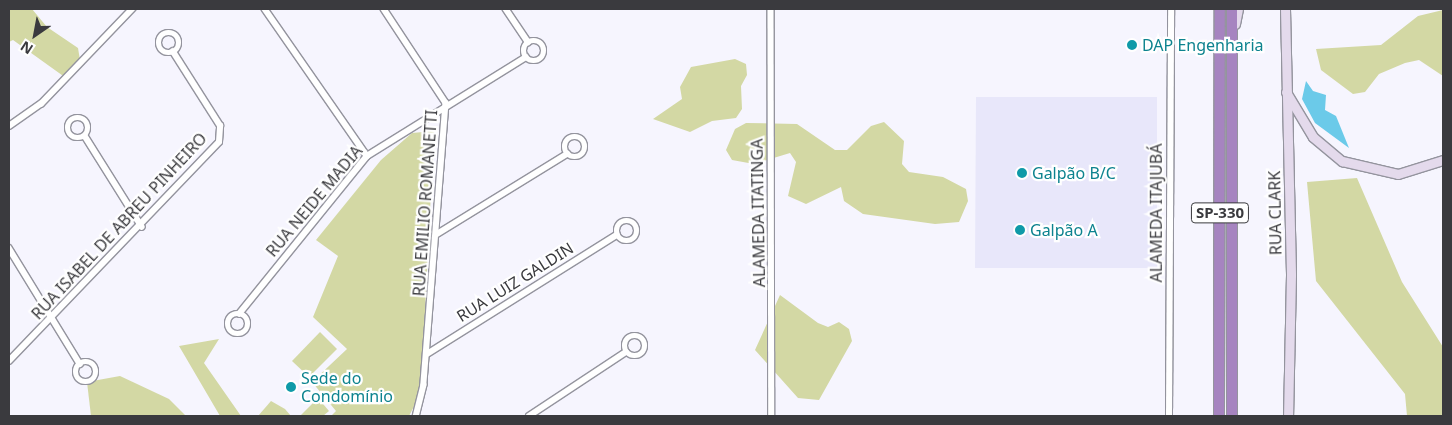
<!DOCTYPE html>
<meta charset="utf-8">
<style>
body{margin:0}
#map{position:relative;width:1452px;height:425px;overflow:hidden;background:#f6f5fe;font-family:"Noto Sans",sans-serif}
div>[style]{position:absolute}
[style*='--x']{left:calc(var(--x)*1px);top:calc(var(--y)*1px);width:calc(var(--w)*1px);rotate:calc(var(--a)*1deg)}
.built>*{inset:0;background:#e8e7fa}
.green>*{inset:0;background:#d3d8a4}
.water>*{inset:0;background:#6bcae9}
.roads{filter:drop-shadow(1px 0 #94949e) drop-shadow(-1px 0 #94949e) drop-shadow(0 1px #94949e) drop-shadow(0 -1px #94949e)}
.street>*{height:5.5px;margin:-2.75px;padding:0 2.75px;transform-origin:2.75px;border-radius:2.75px;background:#fff}
.street>.ring{margin:-2.75px;padding:0;box-sizing:content-box;background:none;border:5.5px solid #fff;border-radius:50%}
.secondary>*{height:9px;margin:-4.5px;padding:0 4.5px;transform-origin:4.5px;border-radius:4.5px;background:#e4daec}
.highway>*{height:10px;margin:-5px;padding:0 5px;transform-origin:5px;border-radius:5px;background:#a684c0}
.dots>*{width:14px;height:14px;translate:-50% -50%;box-sizing:border-box;border:2px solid #fff;border-radius:50%}
span{translate:-50% -50%;white-space:nowrap;text-align:center;line-height:1.15;-webkit-text-stroke:4.5px #fff;paint-order:stroke}
.shield-label span{padding:1px 4px;background:#fff;border:1px solid;border-radius:4px;-webkit-text-stroke-width:0}
.shield-label{font-size:15px;color:#3a3a3e;font-weight:700}
.culture-label{font-size:16px;color:#0d838f}
.left{translate:0 -50%;text-align:left}
.street-label{font-size:16px;color:#3a3a3e}
.frame{position:absolute;inset:0;border:10px solid #3a3a3e;pointer-events:none}
.north{position:absolute;left:10px;top:10px;width:50px;height:50px;-webkit-text-stroke:4px #fff;paint-order:stroke;rotate:213deg;font-size:14px;font-weight:700;line-height:20px;text-align:center;color:#3a3a3e}
.north::after{content:'';display:block;margin:auto;width:18px;height:22px;background:#3a3a3e;clip-path:polygon(50% 0,100% 100%,50% 72%,0 100%)}
</style>
<div id="map">
<div class="built">
<i style="clip-path:polygon(976px 97px,1157px 97px,1157px 268px,975px 268px)"></i>
</div>
<div class="green">
<i style="clip-path:polygon(9px 9px,32px 9px,47px 27px,78px 48px,80px 60px,66px 78px,13px 40px,9px 42px)"></i>
<i style="clip-path:polygon(1443px 10px,1443px 76px,1419px 60px,1405px 63px,1379px 74px,1365px 92px,1353px 94px,1321px 70px,1316px 49px,1381px 45px,1418px 16px)"></i>
<i style="clip-path:polygon(735px 59px,746px 64px,747px 75px,741px 86px,742px 109px,736px 118px,712px 121px,690px 132px,653px 119px,682px 99px,680px 87px,691px 67px)"></i>
<i style="clip-path:polygon(884px 122px,904px 141px,902px 164px,909px 172px,943px 177px,966px 189px,968px 201px,959px 222px,935px 224px,863px 214px,844px 201px,841px 187px,806px 204px,788px 196px,796px 162px,790px 153px,754px 164px,732px 160px,726px 150px,735px 129px,746px 123px,797px 124px,835px 150px,847px 150px,871px 126px)"></i>
<i style="clip-path:polygon(434px 131px,421px 393px,409px 416px,331px 416px,336px 411px,312px 382px,347px 349px,313px 317px,338px 256px,316px 240px,381px 160px,412px 133px)"></i>
<i style="clip-path:polygon(1357px 178px,1402px 282px,1443px 347px,1443px 416px,1407px 416px,1405px 394px,1316px 281px,1307px 182px)"></i>
<i style="clip-path:polygon(780px 295px,818px 323px,828px 327px,839px 322px,849px 329px,852px 341px,819px 400px,798px 398px,755px 350px)"></i>
<i style="clip-path:polygon(320px 332px,337px 349px,309px 377px,292px 361px)"></i>
<i style="clip-path:polygon(219px 339px,204px 363px,241px 416px,220px 416px,179px 346px)"></i>
<i style="clip-path:polygon(120px 376px,169px 399px,186px 416px,91px 416px,87px 382px)"></i>
<i style="clip-path:polygon(318px 398px,329px 411px,323px 416px,300px 416px)"></i>
<i style="clip-path:polygon(271px 401px,285px 409px,291px 416px,258px 416px)"></i>
</div>
<div class="water">
<i style="clip-path:polygon(1306px 81px,1313px 91px,1326px 95px,1325px 110px,1336px 116px,1349px 148px,1315px 123px,1302px 99px)"></i>
</div>
<div class="roads">
<div class="street">
<i style="--x:265;--y:9;--w:179;--a:55.2"></i>
<i style="--x:384;--y:9;--w:113;--a:56.6"></i>
<i style="--x:446;--y:103;--w:283;--a:94.5"></i>
<i style="--x:424;--y:385;--w:32;--a:104"></i>
<i style="--x:506;--y:9;--w:40;--a:56"></i>
<i style="--x:771;--y:9;--w:407;--a:89.9"></i>
<i class="ring" style="left:159px;top:33px;width:14.5px;height:14.5px"></i>
<i class="ring" style="left:524px;top:41px;width:14.5px;height:14.5px"></i>
<i class="ring" style="left:68px;top:118px;width:14.5px;height:14.5px"></i>
<i style="--x:9;--y:126;--w:39;--a:-35"></i>
<i style="--x:41;--y:104;--w:132;--a:-46.2"></i>
<i style="--x:85;--y:136;--w:107;--a:57.9"></i>
<i class="ring" style="left:565px;top:137px;width:14.5px;height:14.5px"></i>
<i class="ring" style="left:617px;top:221px;width:14.5px;height:14.5px"></i>
<i style="--x:437;--y:234;--w:153;--a:-31.6"></i>
<i style="--x:9;--y:248;--w:136;--a:58.5"></i>
<i class="ring" style="left:228px;top:314px;width:14.5px;height:14.5px"></i>
<i style="--x:239;--y:314;--w:203;--a:-51"></i>
<i style="--x:367;--y:156;--w:187;--a:-31.9"></i>
<i class="ring" style="left:625px;top:336px;width:14.5px;height:14.5px"></i>
<i style="--x:427;--y:354;--w:224;--a:-32.1"></i>
<i style="--x:9;--y:361;--w:303;--a:-46.2"></i>
<i style="--x:219;--y:142;--w:16;--a:-86"></i>
<i style="--x:220;--y:126;--w:88;--a:-122.4"></i>
<i class="ring" style="left:76px;top:362px;width:14.5px;height:14.5px"></i>
<i style="--x:529;--y:416;--w:116;--a:-33.4"></i>
<i style="--x:1169;--y:416;--w:407;--a:-89.7"></i>
</div>
<div class="secondary">
<i style="--x:1285;--y:9;--w:266;--a:88.7"></i>
<i style="--x:1291;--y:275;--w:141;--a:91.2"></i>
<i style="--x:1235;--y:24;--w:15;--a:-79"></i>
<i style="--x:1286;--y:92;--w:52;--a:59"></i>
<i style="--x:1313;--y:137;--w:38;--a:40"></i>
<i style="--x:1342;--y:161;--w:57;--a:13.1"></i>
<i style="--x:1398;--y:174;--w:47;--a:-17.3"></i>
</div>
<div class="highway">
<i style="--x:1232;--y:9;--w:407;--a:90"></i>
<i style="--x:1219;--y:416;--w:407;--a:-89.9"></i>
</div>
</div>
<div class="dots">
<i style="left:1132px;top:45px;background:#0f9aa8"></i>
<i style="left:1022px;top:173px;background:#0f9aa8"></i>
<i style="left:1020px;top:230px;background:#0f9aa8"></i>
<i style="left:291px;top:387px;background:#0f9aa8"></i>
</div>
<div class="shield-label">
<span style="left:1220px;top:213px">SP-330</span>
</div>
<div class="culture-label">
<span class="left" style="left:1142px;top:45px">DAP Engenharia</span>
<span class="left" style="left:1032px;top:173px">Galpão B/C</span>
<span class="left" style="left:1030px;top:230px">Galpão A</span>
<span class="left" style="left:301px;top:387px">Sede do<br>Condomínio</span>
</div>
<div class="street-label">
<span style="left:314px;top:201px;rotate:-50deg">RUA NEIDE MADIA</span>
<span style="left:425px;top:203px;rotate:-86deg">RUA EMILIO ROMANETTI</span>
<span style="left:758px;top:213px;rotate:-91deg">ALAMEDA ITATINGA</span>
<span style="left:1156px;top:213px;rotate:-90deg">ALAMEDA ITAJUBÁ</span>
<span style="left:1275px;top:213px;rotate:-91deg">RUA CLARK</span>
<span style="left:119px;top:226px;rotate:-47deg">RUA ISABEL DE ABREU PINHEIRO</span>
<span style="left:515px;top:282px;rotate:-32deg">RUA LUIZ GALDIN</span>
</div>
<div class="frame"></div>
<div class="north">N</div>
</div>
